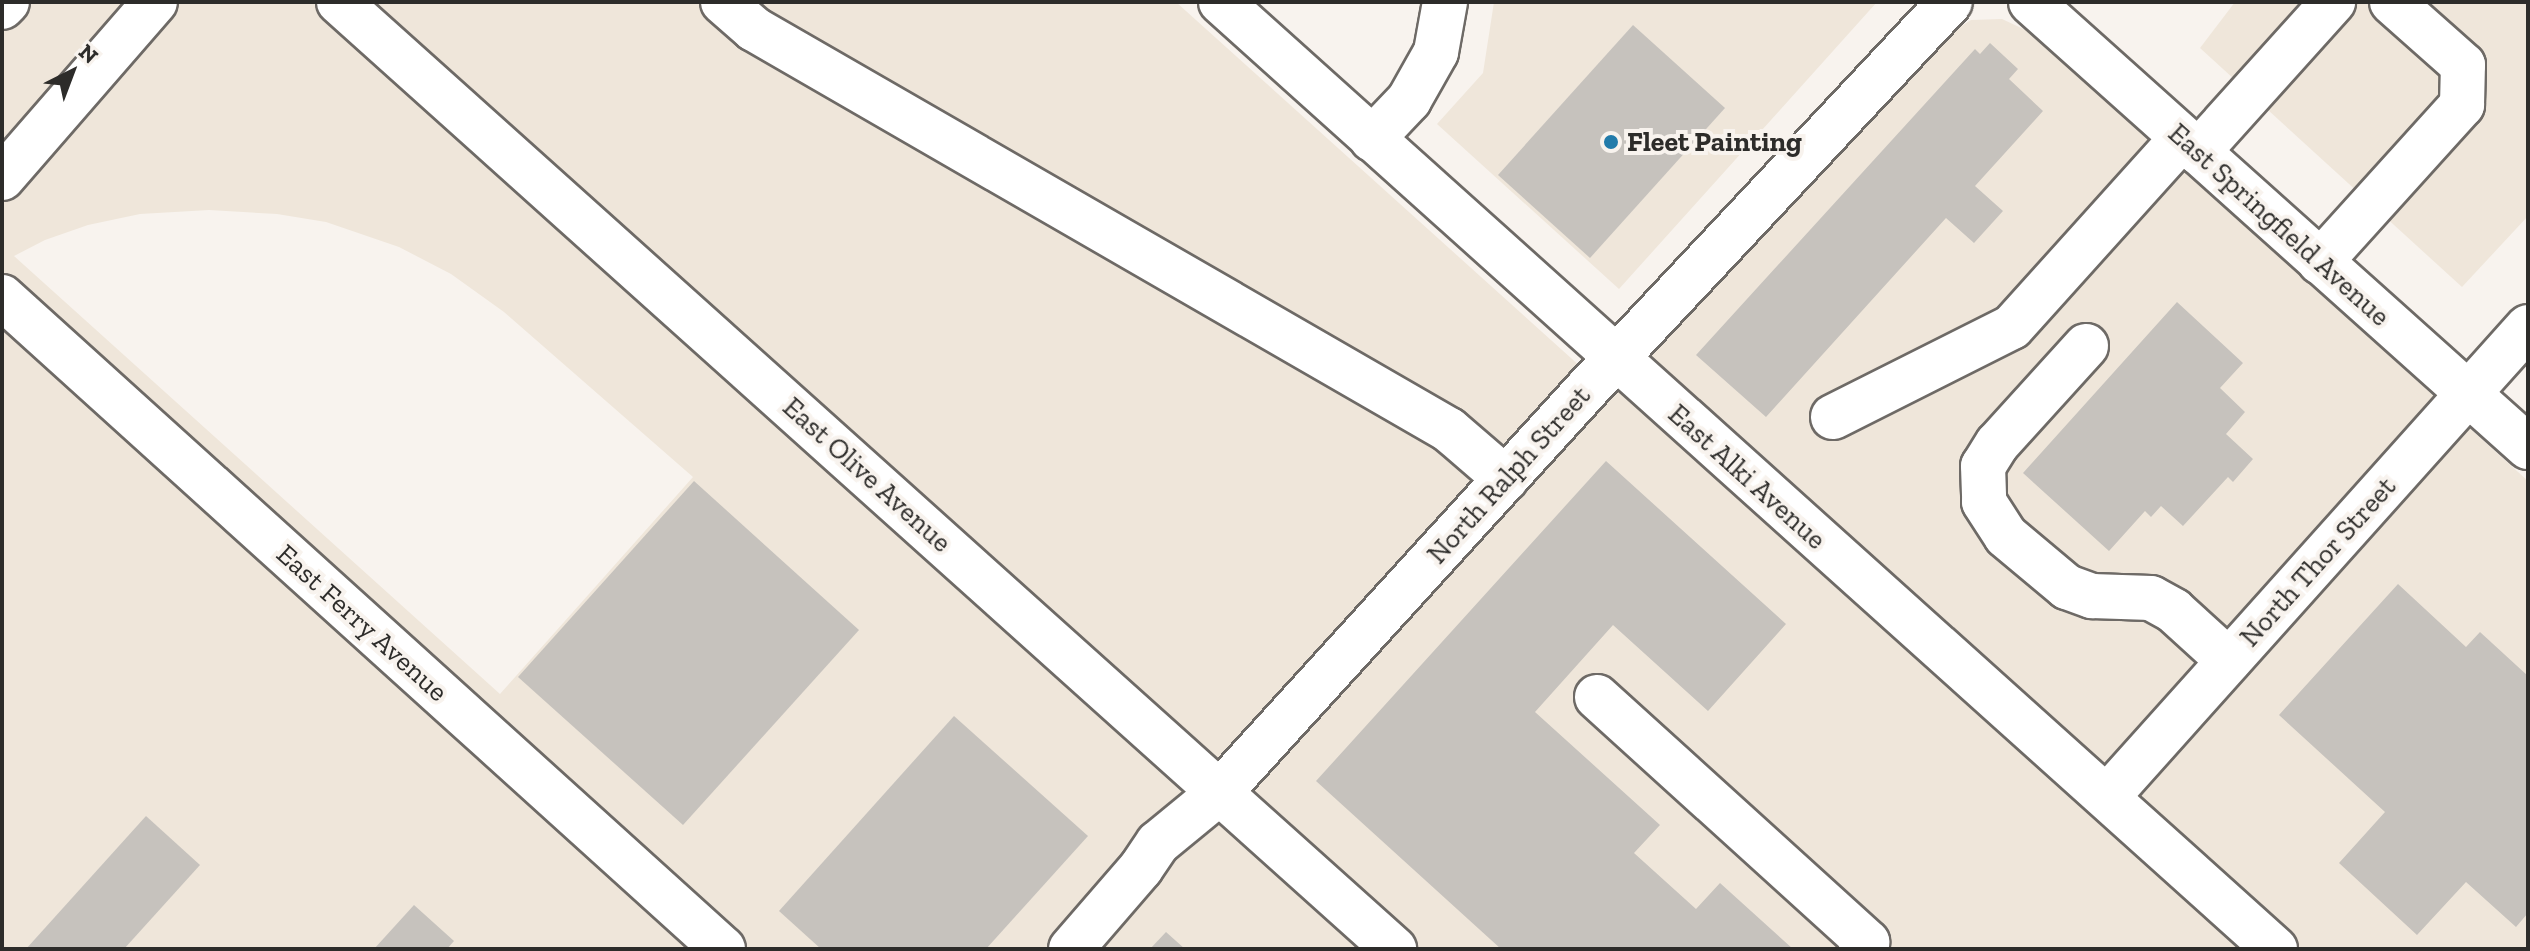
<!DOCTYPE html>
<style>
body{margin:0}
#map{position:relative;width:2530px;height:951px;overflow:hidden;background:#f8f3ee;font-family:"Zilla Slab",serif}
div>[style]{position:absolute}
[style*='--x']{left:calc(var(--x)*1px);top:calc(var(--y)*1px);width:calc(var(--w)*1px);rotate:calc(var(--a)*1deg)}
.built>*{inset:0;background:#efe6da}
.building>*{inset:0;background:#c6c2bd}
.roads{filter:drop-shadow(2px 0 #6e6a66) drop-shadow(-2px 0 #6e6a66) drop-shadow(0 2px #6e6a66) drop-shadow(0 -2px #6e6a66)}
.minor>*{height:44px;margin:-22px;padding:0 22px;transform-origin:22px;border-radius:22px;background:#fff}
.dots>*{width:22px;height:22px;translate:-50% -50%;box-sizing:border-box;border:4px solid #f8f3ee;border-radius:50%}
span{translate:-50% -50%;white-space:nowrap;text-align:center;line-height:1.15;-webkit-text-stroke:8px #f8f3ee;paint-order:stroke}
.poi-label{font-size:28px;color:#2d2c2a;font-weight:700}
.left{translate:0 -50%;text-align:left}
.street-label{font-size:28px;color:#2d2c2a}
.frame{position:absolute;inset:0;border:4px solid #2d2c2a;pointer-events:none}
.north{position:absolute;left:32px;top:32px;width:80px;height:80px;-webkit-text-stroke:6px #f8f3ee;paint-order:stroke;rotate:42deg;font-size:22px;font-weight:700;line-height:32px;text-align:center;color:#2d2c2a}
.north::after{content:'';display:block;margin:auto;width:28px;height:36px;background:#2d2c2a;clip-path:polygon(50% 0,100% 100%,50% 72%,0 100%)}
</style>
<div id="map">
<div class="built">
<i style="clip-path:polygon(evenodd,2px 2px,1176px 2px,1612px 395px,1944px 37px,1971px 20px,2002px 19px,2032px 33px,2528px 481px,2528px 949px,2px 949px,2px 2px,209px 210px,277px 214px,326px 222px,399px 247px,451px 274px,504px 312px,693px 477px,500px 694px,14px 256px,45px 240px,88px 225px,140px 214px,209px 210px)"></i>
<i style="clip-path:polygon(1494px 2px,1877px 2px,1619px 289px,1437px 124px,1483px 73px)"></i>
<i style="clip-path:polygon(2235px 2px,2528px 2px,2528px 216px,2462px 287px,2200px 48px)"></i>
</div>
<div class="building">
<i style="clip-path:polygon(1633px 25px,1725px 108px,1590px 258px,1498px 175px)"></i>
<i style="clip-path:polygon(1990px 43px,2018px 69px,2009px 79px,2043px 111px,1975px 186px,2003px 211px,1974px 243px,1946px 218px,1766px 417px,1696px 355px,1975px 49px,1980px 54px)"></i>
<i style="clip-path:polygon(2177px 302px,2243px 363px,2220px 388px,2245px 412px,2226px 434px,2253px 459px,2233px 482px,2228px 477px,2183px 526px,2161px 506px,2151px 517px,2145px 511px,2109px 551px,2023px 473px)"></i>
<i style="clip-path:polygon(1606px 461px,1786px 624px,1708px 711px,1613px 625px,1535px 712px,1660px 825px,1634px 853px,1696px 909px,1720px 883px,1793px 949px,1501px 949px,1316px 781px)"></i>
<i style="clip-path:polygon(694px 481px,859px 630px,683px 825px,518px 677px)"></i>
<i style="clip-path:polygon(2398px 584px,2466px 647px,2480px 632px,2528px 676px,2528px 913px,2516px 927px,2466px 882px,2417px 935px,2339px 863px,2385px 812px,2279px 715px)"></i>
<i style="clip-path:polygon(954px 716px,1088px 836px,986px 949px,821px 949px,779px 911px)"></i>
<i style="clip-path:polygon(146px 816px,200px 865px,124px 949px,26px 949px)"></i>
<i style="clip-path:polygon(414px 905px,454px 941px,447px 949px,374px 949px)"></i>
<i style="clip-path:polygon(1166px 932px,1185px 949px,1150px 949px)"></i>
</div>
<div class="roads">
<div class="minor">
<i style="--x:339;--y:2;--w:1418;--a:41.91"></i>
<i style="--x:723;--y:2;--w:41;--a:41.1"></i>
<i style="--x:754;--y:29;--w:802;--a:29.98"></i>
<i style="--x:1449;--y:430;--w:75;--a:40.7"></i>
<i style="--x:1221;--y:2;--w:1417;--a:41.94"></i>
<i style="--x:2031;--y:2;--w:667;--a:41.84"></i>
<i style="--x:2;--y:7;--w:7;--a:-45"></i>
<i style="--x:1372;--y:139;--w:54;--a:-46.5"></i>
<i style="--x:1409;--y:100;--w:55;--a:-60.6"></i>
<i style="--x:1436;--y:52;--w:51;--a:-79.8"></i>
<i style="--x:2198;--y:152;--w:202;--a:-48"></i>
<i style="--x:2;--y:178;--w:233;--a:-49"></i>
<i style="--x:2320;--y:262;--w:212;--a:-47.9"></i>
<i style="--x:2462;--y:105;--w:40;--a:-88.6"></i>
<i style="--x:2463;--y:65;--w:95;--a:-138.4"></i>
<i style="--x:2;--y:297;--w:972;--a:42.12"></i>
<i style="--x:2086;--y:346;--w:132;--a:132.2"></i>
<i style="--x:1997;--y:444;--w:26;--a:122"></i>
<i style="--x:1983;--y:466;--w:36;--a:88"></i>
<i style="--x:1984;--y:502;--w:40;--a:57.1"></i>
<i style="--x:2006;--y:536;--w:80;--a:39.9"></i>
<i style="--x:2067;--y:587;--w:27;--a:20"></i>
<i style="--x:2092;--y:596;--w:59;--a:1.9"></i>
<i style="--x:2151;--y:598;--w:26;--a:29"></i>
<i style="--x:2174;--y:611;--w:74;--a:42.3"></i>
<i style="--x:1833;--y:417;--w:200;--a:-26.7"></i>
<i style="--x:2012;--y:327;--w:254;--a:-48"></i>
<i style="--x:1597;--y:697;--w:365;--a:42.2"></i>
<i style="--x:1867;--y:942;--w:9;--a:131"></i>
<i style="--x:2107;--y:797;--w:631;--a:-48.15"></i>
<i style="--x:1071;--y:949;--w:107;--a:-49.2"></i>
<i style="--x:1141;--y:868;--w:30;--a:-56"></i>
<i style="--x:1158;--y:843;--w:80;--a:-39.4"></i>
<i style="--x:1220;--y:792;--w:546;--a:-47.67"></i>
<i style="--x:1588;--y:388;--w:529;--a:-46.84"></i>
</div>
</div>
<div class="dots">
<i style="left:1611px;top:142px;background:#227baa"></i>
</div>
<div class="poi-label">
<span class="left" style="left:1627px;top:142px">Fleet Painting</span>
</div>
<div class="street-label">
<span style="left:2279px;top:225px;rotate:42deg">East Springfield Avenue</span>
<span style="left:867px;top:475px;rotate:42deg">East Olive Avenue</span>
<span style="left:1509px;top:475px;rotate:-48deg">North Ralph Street</span>
<span style="left:1747px;top:477px;rotate:42deg">East Alki Avenue</span>
<span style="left:2318px;top:562px;rotate:-48deg">North Thor Street</span>
<span style="left:362px;top:623px;rotate:42deg">East Ferry Avenue</span>
</div>
<div class="frame"></div>
<div class="north">N</div>
</div>
